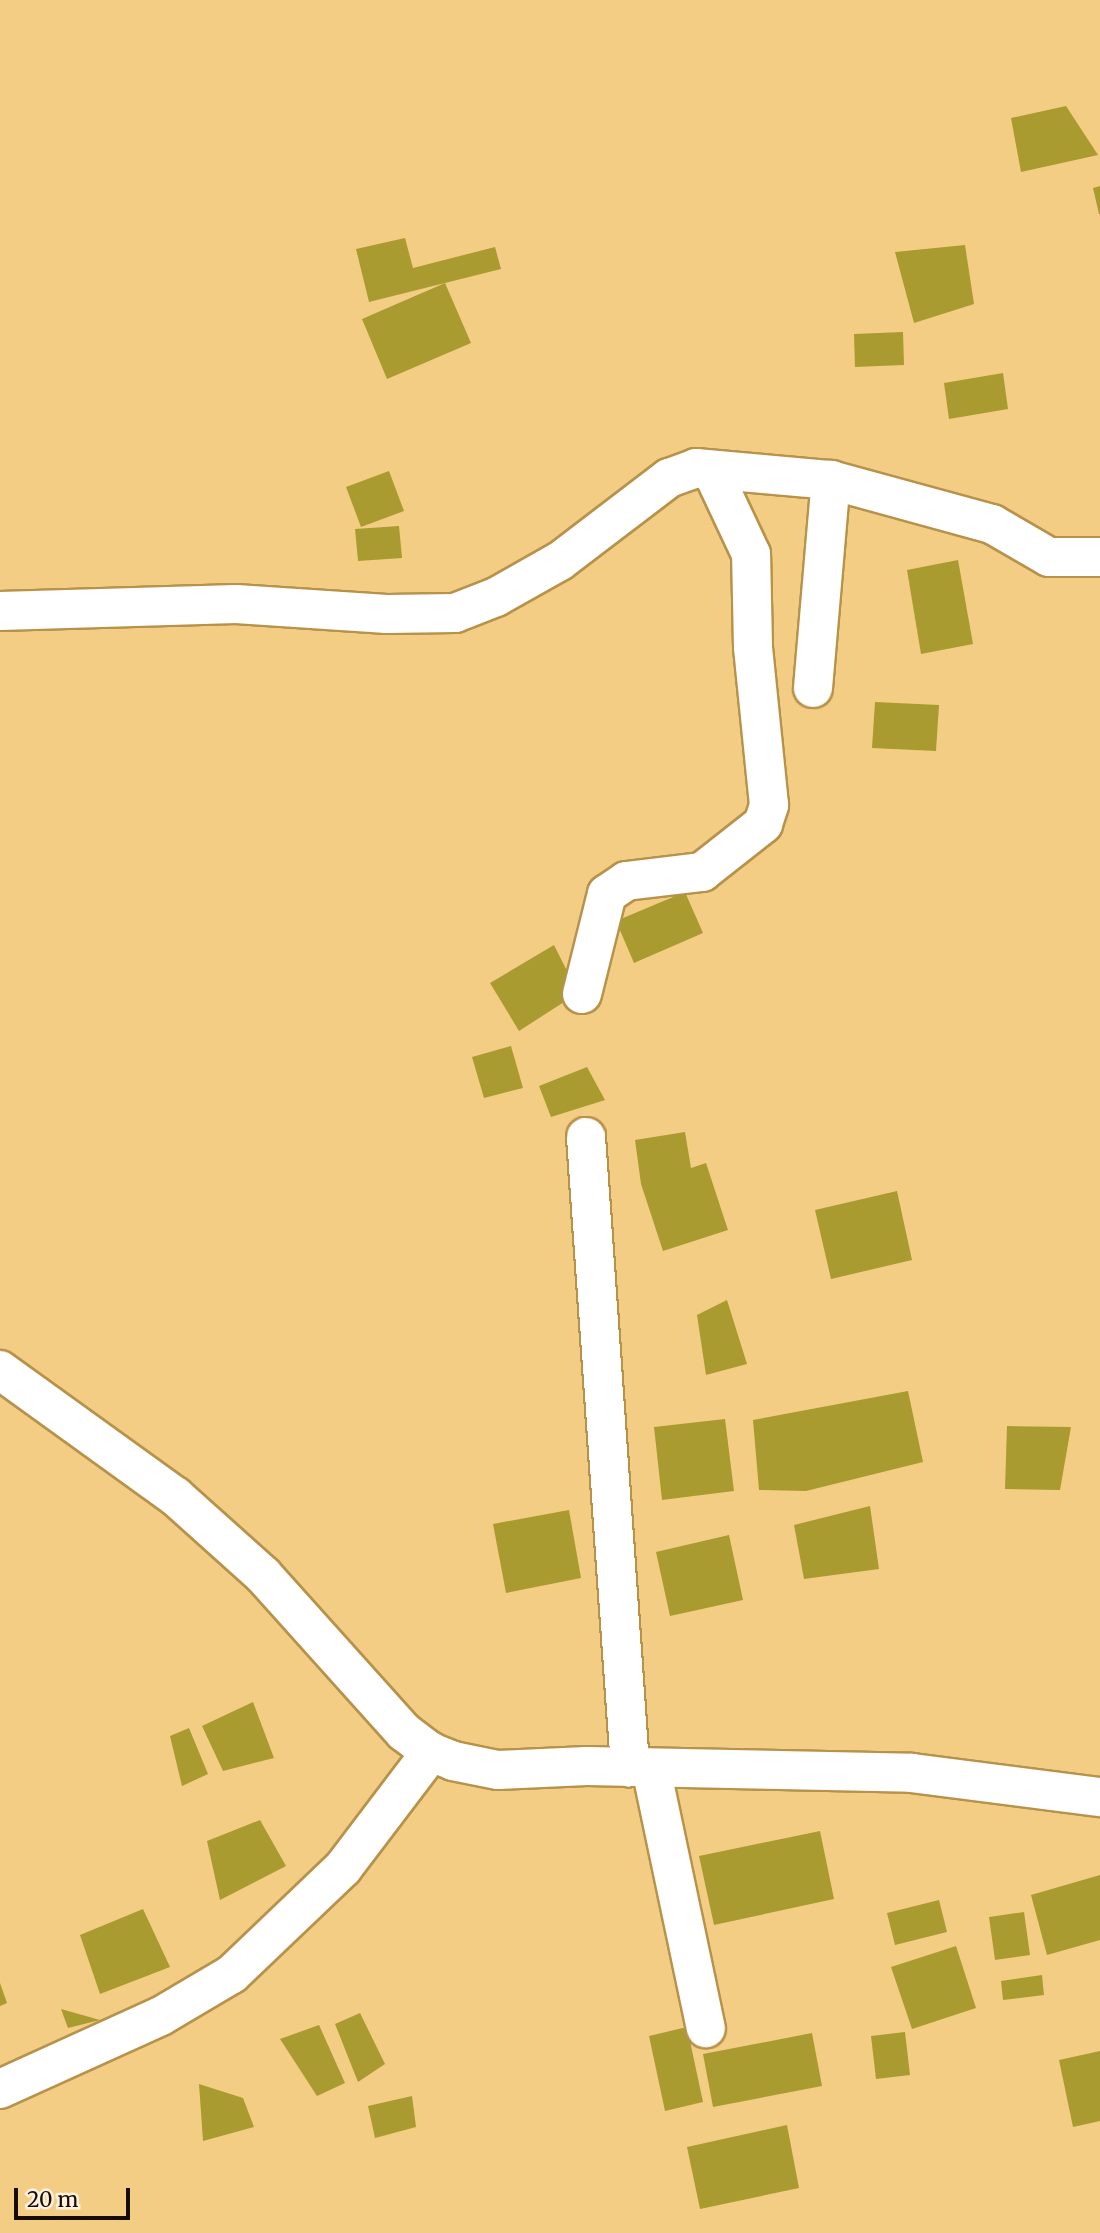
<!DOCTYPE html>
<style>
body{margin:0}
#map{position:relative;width:1100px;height:2233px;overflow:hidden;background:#f4cd85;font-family:Merriweather,serif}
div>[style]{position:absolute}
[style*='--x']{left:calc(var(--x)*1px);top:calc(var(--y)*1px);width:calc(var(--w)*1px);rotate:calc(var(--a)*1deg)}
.building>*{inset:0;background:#a99b30}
.roads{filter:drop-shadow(2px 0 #b7924b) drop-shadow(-2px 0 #b7924b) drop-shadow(0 2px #b7924b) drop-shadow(0 -2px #b7924b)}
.minor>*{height:38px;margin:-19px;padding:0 19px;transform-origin:19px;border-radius:19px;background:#fff}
span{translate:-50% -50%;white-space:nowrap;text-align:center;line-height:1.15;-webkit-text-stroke:7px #fef2de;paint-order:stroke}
.scale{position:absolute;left:14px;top:2188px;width:116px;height:32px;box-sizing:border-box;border:4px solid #170c00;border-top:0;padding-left:9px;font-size:21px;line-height:24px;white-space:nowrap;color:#170c00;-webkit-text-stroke:5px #fef2de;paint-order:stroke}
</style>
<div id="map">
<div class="building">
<i style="clip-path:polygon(1066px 106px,1098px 155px,1021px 172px,1011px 118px)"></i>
<i style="clip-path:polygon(1100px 186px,1100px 214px,1099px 214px,1093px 188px)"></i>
<i style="clip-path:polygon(405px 238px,413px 268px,495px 247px,501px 269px,369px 302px,356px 249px)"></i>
<i style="clip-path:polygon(965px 245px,974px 304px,914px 323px,895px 252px)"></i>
<i style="clip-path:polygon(445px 283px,471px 343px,387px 379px,362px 319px)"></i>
<i style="clip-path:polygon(903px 332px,904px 365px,855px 367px,854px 334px)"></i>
<i style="clip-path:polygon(1003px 373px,1008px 409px,949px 419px,944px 383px)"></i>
<i style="clip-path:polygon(389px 471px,404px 511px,361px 527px,346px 487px)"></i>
<i style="clip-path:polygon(399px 526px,402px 558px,358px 561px,355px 529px)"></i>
<i style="clip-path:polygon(958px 560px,973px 644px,921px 654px,907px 570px)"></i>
<i style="clip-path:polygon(875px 702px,939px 705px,936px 751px,872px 748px)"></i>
<i style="clip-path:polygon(685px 892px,703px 933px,634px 963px,616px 921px)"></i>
<i style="clip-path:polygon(554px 945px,578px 993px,519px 1031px,490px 983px)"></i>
<i style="clip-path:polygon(511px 1046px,523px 1088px,484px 1098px,472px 1057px)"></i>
<i style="clip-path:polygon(587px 1067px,605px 1100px,551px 1117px,539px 1086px)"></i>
<i style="clip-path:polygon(685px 1132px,691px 1168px,706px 1163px,728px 1230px,663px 1251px,641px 1184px,635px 1140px)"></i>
<i style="clip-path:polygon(897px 1191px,912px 1260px,831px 1279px,815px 1210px)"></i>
<i style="clip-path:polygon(727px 1300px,747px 1364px,706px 1375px,697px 1315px)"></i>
<i style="clip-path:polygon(908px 1391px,923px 1462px,806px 1491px,759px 1490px,753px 1420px)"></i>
<i style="clip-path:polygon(725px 1419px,734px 1491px,662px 1500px,654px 1427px)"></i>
<i style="clip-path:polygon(1007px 1426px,1071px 1427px,1060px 1490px,1005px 1489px)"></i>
<i style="clip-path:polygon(870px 1506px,879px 1569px,804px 1579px,794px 1525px)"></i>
<i style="clip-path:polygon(569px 1510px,581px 1578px,506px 1593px,493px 1524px)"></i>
<i style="clip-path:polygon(729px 1535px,743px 1600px,670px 1616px,656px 1552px)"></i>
<i style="clip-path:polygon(253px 1702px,274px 1758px,223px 1771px,202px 1726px)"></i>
<i style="clip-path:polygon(189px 1728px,208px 1774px,182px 1786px,170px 1736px)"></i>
<i style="clip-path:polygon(260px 1820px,286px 1866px,220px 1900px,207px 1841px)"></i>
<i style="clip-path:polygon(820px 1831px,834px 1899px,714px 1925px,699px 1856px)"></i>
<i style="clip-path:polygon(1100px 1875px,1100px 1940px,1047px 1955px,1031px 1895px)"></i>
<i style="clip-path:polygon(939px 1900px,947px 1932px,895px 1945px,887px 1913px)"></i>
<i style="clip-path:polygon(143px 1909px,170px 1967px,100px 1994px,80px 1935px)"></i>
<i style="clip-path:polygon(1024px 1912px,1030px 1955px,995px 1960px,989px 1917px)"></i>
<i style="clip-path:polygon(956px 1946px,976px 2008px,912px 2029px,891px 1967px)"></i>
<i style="clip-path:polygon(1042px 1975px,1044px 1995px,1003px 2000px,1001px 1981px)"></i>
<i style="clip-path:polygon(0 1983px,7px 2003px,0 2006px)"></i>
<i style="clip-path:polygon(61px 2009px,100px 2020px,68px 2028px)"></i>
<i style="clip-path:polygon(360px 2013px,385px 2064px,358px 2082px,335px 2024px)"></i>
<i style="clip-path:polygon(319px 2025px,345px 2083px,317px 2096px,280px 2039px)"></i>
<i style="clip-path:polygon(687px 2027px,703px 2102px,665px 2111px,649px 2036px)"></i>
<i style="clip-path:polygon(905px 2032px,910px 2075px,876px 2079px,871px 2036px)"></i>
<i style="clip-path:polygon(812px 2033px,822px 2086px,713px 2107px,703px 2054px)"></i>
<i style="clip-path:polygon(1100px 2051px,1100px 2121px,1073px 2127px,1059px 2060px)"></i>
<i style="clip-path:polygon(199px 2084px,243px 2098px,254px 2127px,203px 2141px)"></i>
<i style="clip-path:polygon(412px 2096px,416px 2127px,375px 2138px,368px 2106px)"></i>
<i style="clip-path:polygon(787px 2125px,799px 2188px,700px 2209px,687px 2147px)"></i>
</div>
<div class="roads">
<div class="minor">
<i style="--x:0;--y:611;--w:236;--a:-1.7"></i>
<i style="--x:236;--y:604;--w:151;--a:3.8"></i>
<i style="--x:387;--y:614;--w:68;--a:-0.8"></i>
<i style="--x:455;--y:613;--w:44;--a:-21.3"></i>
<i style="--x:496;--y:597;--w:73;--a:-29.4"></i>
<i style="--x:560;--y:561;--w:137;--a:-37.3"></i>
<i style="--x:669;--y:478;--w:29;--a:-20"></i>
<i style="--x:696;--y:468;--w:136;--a:5.1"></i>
<i style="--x:831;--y:480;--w:167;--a:15.3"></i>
<i style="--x:992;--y:524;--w:66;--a:30.1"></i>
<i style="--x:1049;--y:557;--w:51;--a:0"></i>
<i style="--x:813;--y:688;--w:209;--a:-85.1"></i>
<i style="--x:582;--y:994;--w:103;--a:-76"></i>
<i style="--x:607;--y:894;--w:23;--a:-34"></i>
<i style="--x:626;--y:881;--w:77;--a:-6.8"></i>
<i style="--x:702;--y:872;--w:78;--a:-38.2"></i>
<i style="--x:763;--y:824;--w:20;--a:-72"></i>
<i style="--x:769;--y:805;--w:159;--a:-95.8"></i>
<i style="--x:753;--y:647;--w:93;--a:-91.2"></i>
<i style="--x:751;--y:554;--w:92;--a:-115.2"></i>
<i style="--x:586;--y:1137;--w:632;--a:86"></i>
<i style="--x:0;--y:1370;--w:216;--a:35.8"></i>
<i style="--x:175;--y:1496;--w:118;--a:41.9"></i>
<i style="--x:263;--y:1575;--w:211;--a:48.1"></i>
<i style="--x:404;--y:1732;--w:34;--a:37"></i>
<i style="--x:431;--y:1752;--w:24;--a:22"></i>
<i style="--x:453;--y:1761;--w:46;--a:11.3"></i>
<i style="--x:498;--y:1770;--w:89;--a:-2.6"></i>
<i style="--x:587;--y:1766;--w:325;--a:1.2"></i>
<i style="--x:912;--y:1773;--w:190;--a:7.3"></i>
<i style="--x:651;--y:1768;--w:266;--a:78.1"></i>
<i style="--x:0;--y:2089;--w:177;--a:-24.4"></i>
<i style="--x:161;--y:2016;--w:82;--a:-30.6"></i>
<i style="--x:232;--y:1974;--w:153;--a:-43.7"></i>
<i style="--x:343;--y:1868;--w:146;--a:-52.8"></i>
</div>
</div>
<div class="scale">20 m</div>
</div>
